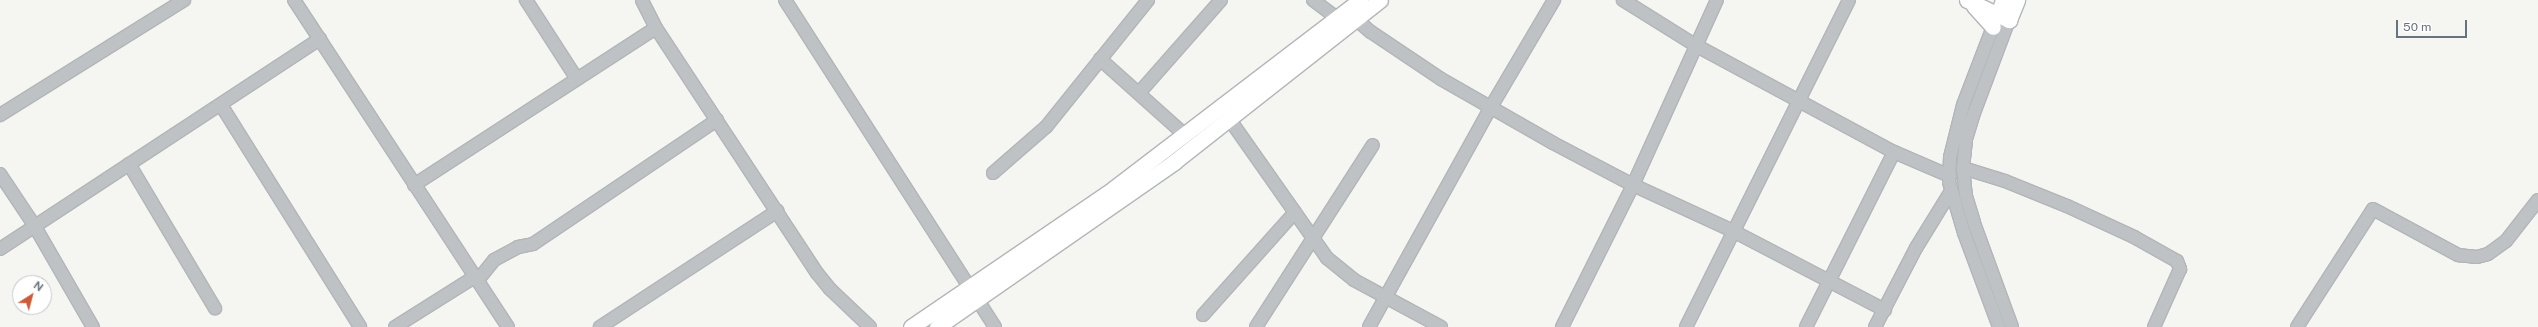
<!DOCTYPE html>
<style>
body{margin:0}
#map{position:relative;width:2538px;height:327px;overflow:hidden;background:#f5f5f1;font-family:"Public Sans",sans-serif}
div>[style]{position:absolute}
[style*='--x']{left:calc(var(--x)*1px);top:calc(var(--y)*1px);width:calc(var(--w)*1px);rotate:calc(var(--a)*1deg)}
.roads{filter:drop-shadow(1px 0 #b2b6b9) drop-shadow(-1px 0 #b2b6b9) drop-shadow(0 1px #b2b6b9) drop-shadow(0 -1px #b2b6b9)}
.minor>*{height:12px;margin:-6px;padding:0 6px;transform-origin:6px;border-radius:6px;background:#bec2c5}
.major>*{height:15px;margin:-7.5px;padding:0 7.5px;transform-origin:7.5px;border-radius:7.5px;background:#fff}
span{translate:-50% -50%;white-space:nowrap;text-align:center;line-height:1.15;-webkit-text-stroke:4px #fff;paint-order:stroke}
.north{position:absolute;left:12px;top:275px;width:40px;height:40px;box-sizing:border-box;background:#fff;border:1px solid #c2c7cc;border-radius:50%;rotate:36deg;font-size:11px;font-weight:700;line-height:16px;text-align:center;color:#67747f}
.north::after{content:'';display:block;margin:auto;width:14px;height:18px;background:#ce5a38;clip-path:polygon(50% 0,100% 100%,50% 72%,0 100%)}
.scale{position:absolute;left:2396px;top:20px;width:71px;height:18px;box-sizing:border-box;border:2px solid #67747f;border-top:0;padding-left:5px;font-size:12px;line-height:14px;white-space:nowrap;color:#67747f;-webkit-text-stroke:3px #fff;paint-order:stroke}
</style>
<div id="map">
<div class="roads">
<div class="minor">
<i style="--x:294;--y:0;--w:391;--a:56.8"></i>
<i style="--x:526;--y:0;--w:94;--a:57.2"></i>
<i style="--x:785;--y:0;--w:389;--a:57.3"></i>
<i style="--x:1313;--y:0;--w:39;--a:37"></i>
<i style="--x:1623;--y:0;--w:85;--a:32"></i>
<i style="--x:1695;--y:45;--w:226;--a:28.3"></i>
<i style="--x:1894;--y:152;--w:61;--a:23.2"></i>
<i style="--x:1350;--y:14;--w:28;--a:41"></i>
<i style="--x:1371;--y:32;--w:84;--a:33.9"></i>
<i style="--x:1441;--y:79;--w:129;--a:29.7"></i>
<i style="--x:1553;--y:143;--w:90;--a:27.7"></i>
<i style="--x:1633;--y:185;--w:112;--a:24.7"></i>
<i style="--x:1735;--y:232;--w:169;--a:27.5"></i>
<i style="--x:1996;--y:19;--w:92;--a:111"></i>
<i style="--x:1963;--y:105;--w:54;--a:104"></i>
<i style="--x:1950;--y:157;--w:25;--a:92"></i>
<i style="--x:1949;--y:182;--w:53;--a:73.6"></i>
<i style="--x:1964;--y:233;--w:100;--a:69.6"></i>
<i style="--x:2009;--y:20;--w:99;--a:110.6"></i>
<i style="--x:1974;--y:113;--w:28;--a:107"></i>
<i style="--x:1966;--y:140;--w:28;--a:96"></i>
<i style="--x:1963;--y:168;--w:28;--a:84"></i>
<i style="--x:1966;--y:196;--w:28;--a:73"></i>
<i style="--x:1974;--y:223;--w:111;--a:69.9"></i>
<i style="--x:656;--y:28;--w:293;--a:56.7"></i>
<i style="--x:817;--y:273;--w:21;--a:51"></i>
<i style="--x:830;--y:289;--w:55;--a:43.5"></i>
<i style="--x:1100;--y:59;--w:114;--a:41.8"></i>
<i style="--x:1139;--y:93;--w:124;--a:-48.6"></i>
<i style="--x:221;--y:105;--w:262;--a:57.9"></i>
<i style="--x:0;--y:115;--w:217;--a:-32"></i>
<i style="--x:1230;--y:120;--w:169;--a:54.9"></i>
<i style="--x:1327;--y:258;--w:35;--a:39"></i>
<i style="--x:1354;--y:280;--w:99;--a:28.4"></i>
<i style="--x:129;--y:164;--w:168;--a:59.2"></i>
<i style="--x:1963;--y:168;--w:44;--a:17.2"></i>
<i style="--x:2005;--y:181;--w:67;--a:22"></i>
<i style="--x:2067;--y:206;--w:74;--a:24.8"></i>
<i style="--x:2134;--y:237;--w:49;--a:29.2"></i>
<i style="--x:2177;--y:261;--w:9;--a:69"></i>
<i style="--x:2180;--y:269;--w:64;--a:114.1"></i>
<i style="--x:993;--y:173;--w:70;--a:-41"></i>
<i style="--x:1046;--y:127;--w:163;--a:-51.2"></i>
<i style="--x:0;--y:174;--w:61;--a:56.3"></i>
<i style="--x:34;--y:225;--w:118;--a:60"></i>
<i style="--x:414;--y:185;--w:288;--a:-33"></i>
<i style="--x:656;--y:28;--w:31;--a:-117"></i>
<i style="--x:0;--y:249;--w:383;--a:-33.3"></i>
<i style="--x:478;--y:280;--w:26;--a:-51"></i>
<i style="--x:494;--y:260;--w:27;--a:-28"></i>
<i style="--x:518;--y:247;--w:15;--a:-11"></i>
<i style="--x:533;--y:244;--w:222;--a:-34"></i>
<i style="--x:1203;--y:315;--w:138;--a:-48.2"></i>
<i style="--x:395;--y:327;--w:96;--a:-32.2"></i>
<i style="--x:600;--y:327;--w:212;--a:-33.2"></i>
<i style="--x:1256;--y:327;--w:216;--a:-57.3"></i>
<i style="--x:1369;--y:327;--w:252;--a:-61"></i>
<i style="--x:1491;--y:107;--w:124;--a:-59.5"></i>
<i style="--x:1562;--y:327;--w:159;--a:-63.4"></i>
<i style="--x:1633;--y:185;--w:203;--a:-65.6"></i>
<i style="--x:1686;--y:327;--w:365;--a:-63.5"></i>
<i style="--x:1806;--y:327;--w:196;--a:-63.3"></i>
<i style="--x:1875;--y:327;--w:89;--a:-62.6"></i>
<i style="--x:1916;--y:248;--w:67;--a:-58.4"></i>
<i style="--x:2297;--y:327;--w:140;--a:-57.2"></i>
<i style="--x:2373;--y:209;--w:97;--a:28.4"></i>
<i style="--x:2458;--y:255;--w:19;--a:6"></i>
<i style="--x:2477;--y:257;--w:11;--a:-15"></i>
<i style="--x:2488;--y:254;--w:22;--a:-36"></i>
<i style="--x:2506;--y:241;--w:52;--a:-52"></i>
</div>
<div class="major">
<i style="--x:1967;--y:0;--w:47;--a:25.5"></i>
<i style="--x:2009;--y:20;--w:22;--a:-68"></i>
<i style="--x:1974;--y:6;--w:28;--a:48"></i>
<i style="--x:1998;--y:15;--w:16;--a:-72"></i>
<i style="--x:911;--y:327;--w:245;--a:-34.3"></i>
<i style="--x:1113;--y:189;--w:311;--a:-37.4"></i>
<i style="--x:937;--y:327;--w:289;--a:-34.8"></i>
<i style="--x:1174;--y:162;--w:262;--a:-38.2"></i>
</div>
</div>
<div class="north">N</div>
<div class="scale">50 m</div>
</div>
